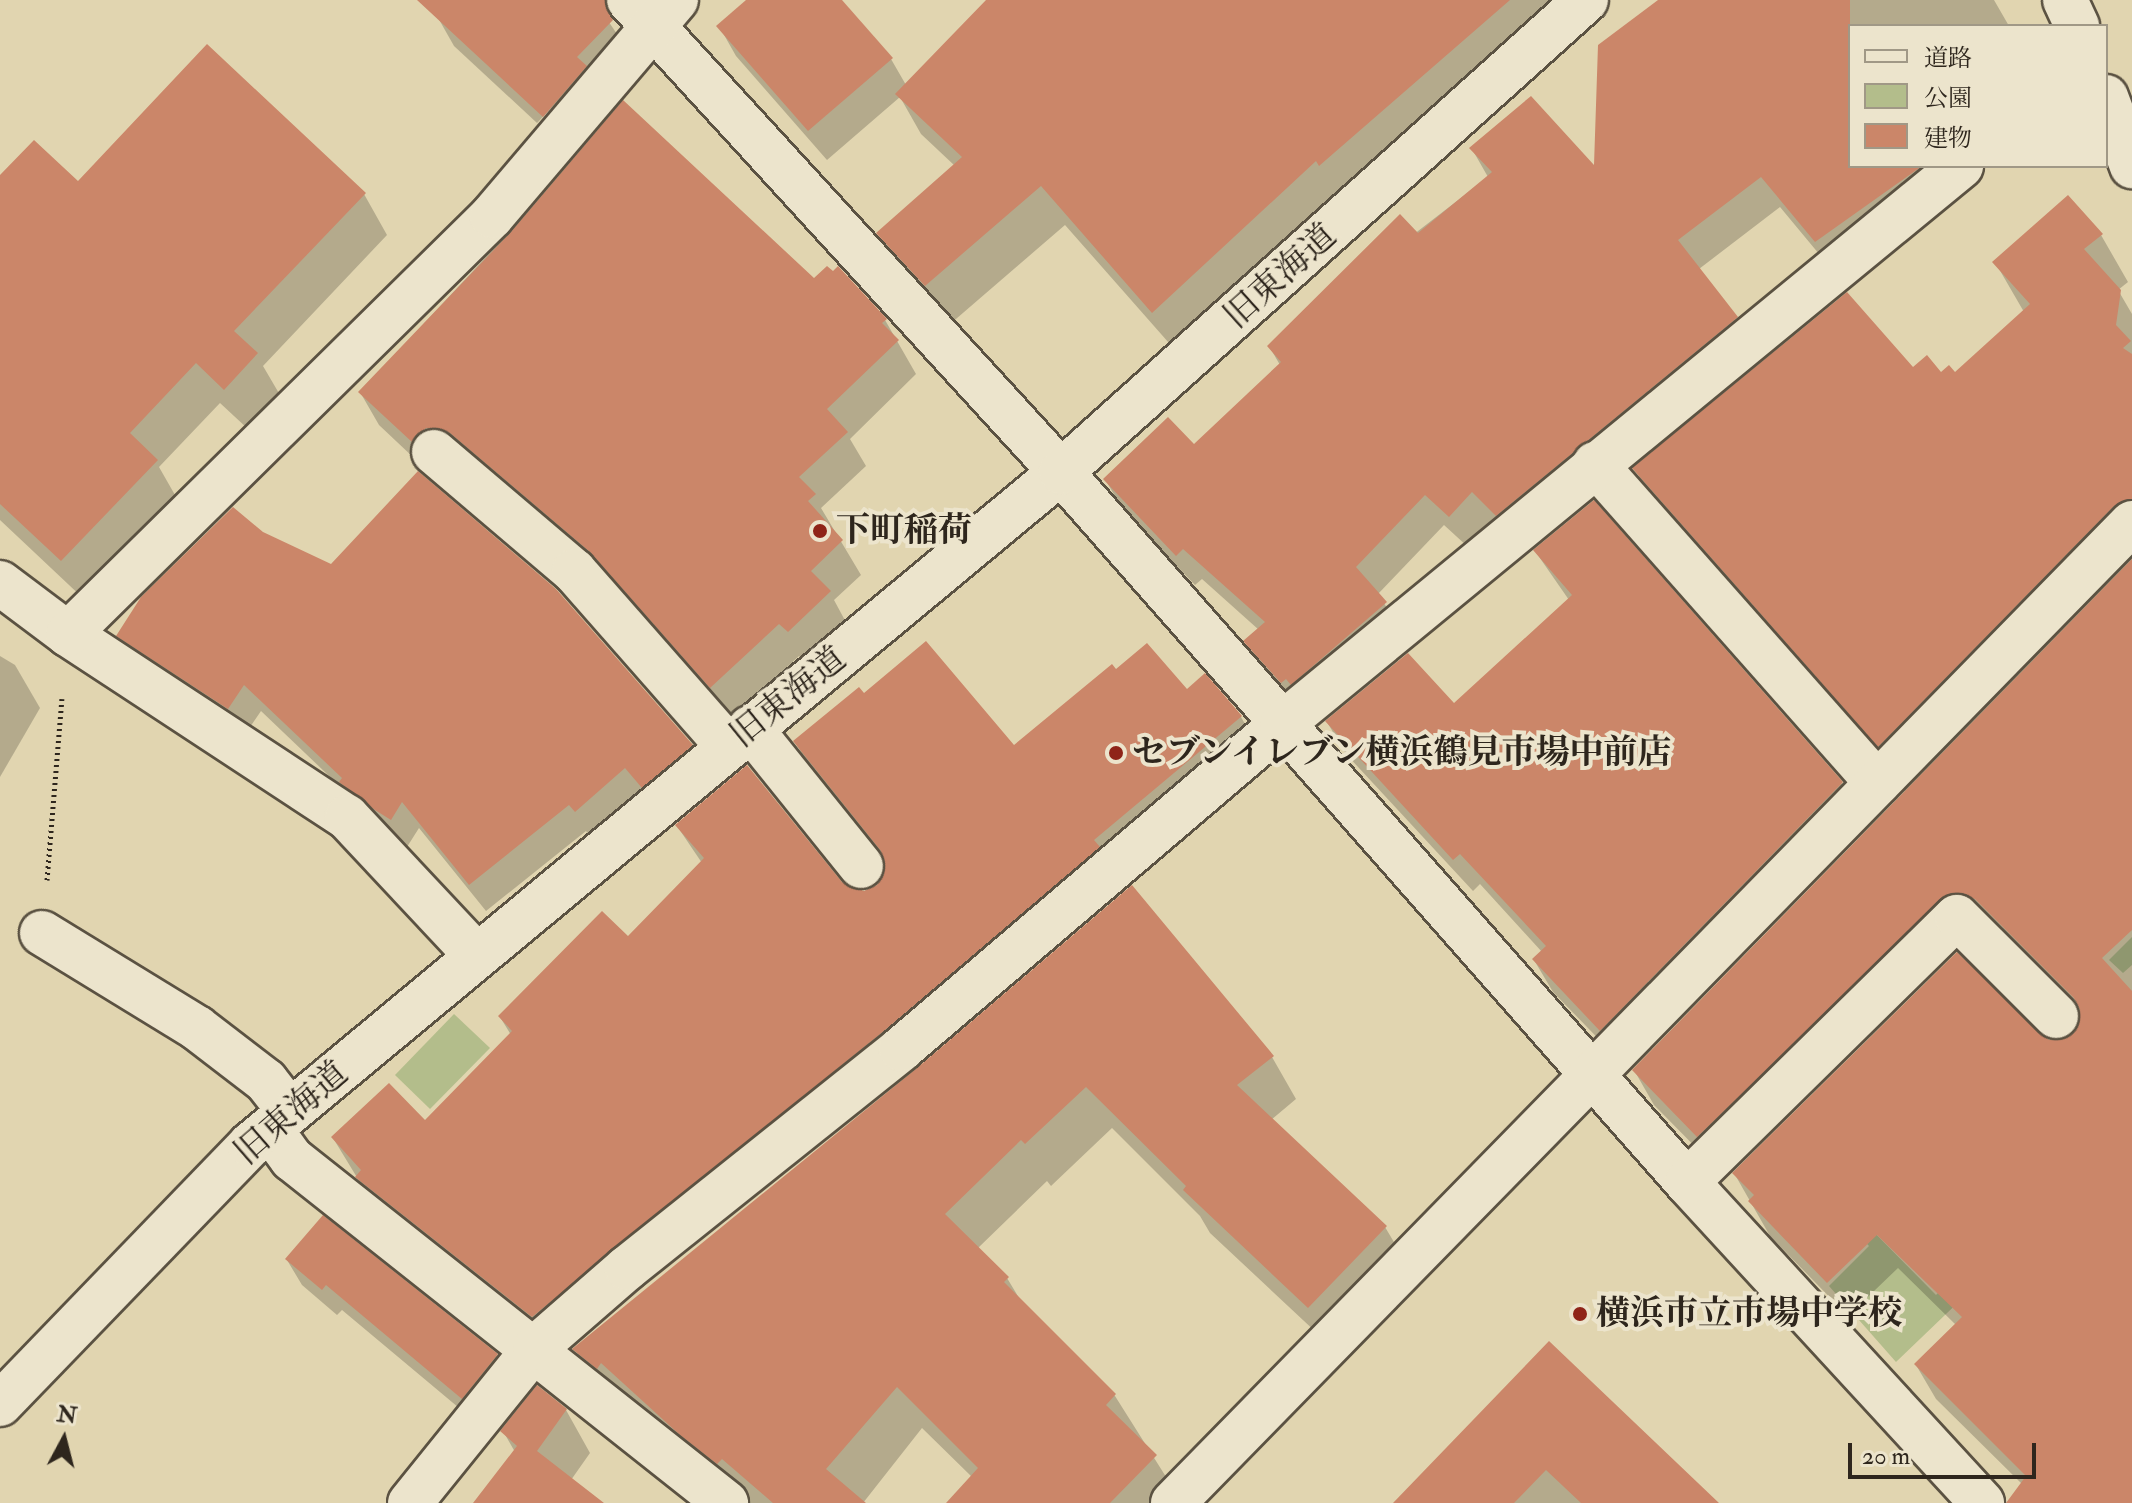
<!DOCTYPE html>
<meta charset="utf-8">
<style>
body{margin:0}
#map{position:relative;width:2132px;height:1503px;overflow:hidden;background:#e1d5b0;font-family:"IM FELL Double Pica","Noto Serif JP",serif}
div>[style]{position:absolute}
[style*='--x']{left:calc(var(--x)*1px);top:calc(var(--y)*1px);width:calc(var(--w)*1px);rotate:calc(var(--a)*1deg)}
.green>*{inset:0;background:#b3bd8b}
.shadow>*{inset:0;background:#0003}
.building>*{inset:0;background:#cb8669}
.path>*{height:5px;margin-top:-2.5px;transform-origin:0;background:repeating-linear-gradient(90deg,#2e261d 0 2px,transparent 0 6px)}
.roads{filter:drop-shadow(2px 0 #5b5242) drop-shadow(-2px 0 #5b5242) drop-shadow(0 2px #5b5242) drop-shadow(0 -2px #5b5242)}
.minor>*{height:44px;margin:-22px;padding:0 22px;transform-origin:22px;border-radius:22px;background:#ece4cc}
.dots>*{width:22px;height:22px;translate:-50% -50%;box-sizing:border-box;border:4px solid #ece4cc;border-radius:50%}
span{translate:-50% -50%;white-space:nowrap;text-align:center;line-height:1.15;-webkit-text-stroke:8px #ece4cc;paint-order:stroke}
.street-label{font-size:34px;color:#2e261d}
.poi-label{font-size:34px;color:#2e261d;font-weight:700}
.left{translate:0 -50%;text-align:left}
.legend{position:absolute;left:1848px;top:24px;width:260px;height:144px;box-sizing:border-box;background:#ece4cc;border:2px solid #a09886;margin:0;padding:10px 14px;list-style:none;font-size:24px;color:#2e261d}
.legend li{display:flex;align-items:center;gap:16px;height:40px}
.legend b{width:40px;border:2px solid #a09886}
.north{position:absolute;left:24px;top:1399px;width:80px;height:80px;-webkit-text-stroke:6px #ece4cc;paint-order:stroke;rotate:7deg;font-size:22px;font-weight:700;line-height:32px;text-align:center;color:#2e261d}
.north::after{content:'';display:block;margin:auto;width:28px;height:36px;background:#2e261d;clip-path:polygon(50% 0,100% 100%,50% 72%,0 100%)}
.scale{position:absolute;left:1848px;top:1443px;width:188px;height:36px;box-sizing:border-box;border:4px solid #2e261d;border-top:0;padding-left:10px;font-size:24px;line-height:28px;white-space:nowrap;color:#2e261d;-webkit-text-stroke:6px #ece4cc;paint-order:stroke}
</style>
<div id="map">
<div class="green">
<i style="clip-path:polygon(2132px 937px,2132px 965px,2123px 973px,2109px 960px)"></i>
<i style="clip-path:polygon(454px 1014px,490px 1048px,430px 1109px,395px 1075px)"></i>
<i style="clip-path:polygon(2069px 1196px,1896px 1362px,1829px 1286px,1869px 1246px,1852px 1228px,1862px 1220px,1936px 1295px,1962px 1269px)"></i>
</div>
<div class="shadow">
<i style="clip-path:polygon(451px 0,594px 0,619px 37px,537px 123px,454px 46px,437px 16px)"></i>
<i style="clip-path:polygon(749px 0,839px 0,891px 59px,906px 85px,988px 0,1577px 0,1176px 351px,1065px 225px,949px 325px,902px 273px,879px 233px,955px 166px,921px 134px,900px 97px,827px 160px,736px 56px,719px 26px)"></i>
<i style="clip-path:polygon(1661px 0,1994px 0,2009px 26px,1850px 26px,1850px 166px,1951px 166px,1834px 272px,1780px 207px,1699px 269px,1755px 349px,1515px 546px,1491px 522px,1468px 547px,1444px 525px,1378px 594px,1404px 634px,1300px 713px,1264px 672px,1246px 641px,1259px 630px,1202px 579px,1195px 585px,1123px 510px,1105px 479px,1194px 447px,1280px 365px,1269px 346px,1488px 177px,1472px 149px,1596px 170px)"></i>
<i style="clip-path:polygon(627px 106px,814px 281px,885px 320px,916px 374px,850px 439px,866px 466px,821px 508px,861px 575px,834px 600px,848px 626px,808px 665px,799px 656px,730px 720px,432px 475px,379px 425px,360px 392px)"></i>
<i style="clip-path:polygon(0 178px,364px 194px,387px 235px,263px 366px,280px 395px,248px 429px,220px 403px,159px 467px,179px 502px,86px 601px,0 520px)"></i>
<i style="clip-path:polygon(2101px 235px,2128px 282px,2118px 290px,2132px 314px,2132px 1503px,2031px 1503px,2022px 1484px,1936px 1399px,1916px 1365px,1956px 1325px,1898px 1268px,1848px 1316px,1770px 1236px,1734px 1173px,2038px 1036px,2062px 1042px,2076px 1034px,2080px 1017px,1996px 933px,1972px 926px,1718px 1170px,1654px 1105px,1634px 1070px,1905px 791px,1662px 516px,1635px 469px,1913px 370px,1955px 375px,2024px 312px,1995px 262px)"></i>
<i style="clip-path:polygon(1593px 503px,1842px 784px,1860px 816px,1620px 1061px,1553px 992px,1534px 960px,1542px 952px,1480px 884px,1473px 891px,1346px 754px,1327px 722px,1454px 706px,1569px 600px,1535px 551px)"></i>
<i style="clip-path:polygon(262px 534px,692px 746px,708px 773px,592px 839px,586px 831px,486px 911px,419px 828px,407px 847px,358px 810px,349px 795px,261px 711px,244px 736px,135px 664px,119px 636px)"></i>
<i style="clip-path:polygon(0 656px,15px 665px,40px 708px,0 777px)"></i>
<i style="clip-path:polygon(1116px 671px,1186px 692px,1241px 717px,1258px 747px,550px 1346px,375px 1207px,333px 1138px,425px 1123px,511px 1035px,500px 1017px,628px 939px,702px 863px,677px 826px,864px 893px,879px 887px,887px 875px,884px 861px,813px 772px,795px 742px,864px 696px,1014px 748px)"></i>
<i style="clip-path:polygon(1272px 1057px,1296px 1099px,1271px 1120px,1385px 1227px,1410px 1269px,1334px 1349px,1210px 1233px,1200px 1216px,1112px 1128px,1051px 1186px,1047px 1181px,978px 1248px,1007px 1278px,1022px 1303px,1115px 1396px,1180px 1499px,1176px 1503px,949px 1503px,972px 1477px,922px 1428px,863px 1503px,741px 1503px,599px 1392px,575px 1349px,918px 1070px)"></i>
<i style="clip-path:polygon(287px 1260px,496px 1355px,511px 1381px,477px 1423px,342px 1310px,337px 1315px,302px 1285px)"></i>
<i style="clip-path:polygon(1549px 1344px,1716px 1503px,1395px 1503px)"></i>
<i style="clip-path:polygon(566px 1410px,590px 1453px,571px 1480px,601px 1503px,475px 1503px,515px 1452px,503px 1431px)"></i>
</div>
<div class="building">
<i style="clip-path:polygon(417px 0,605px 0,613px 20px,577px 57px,587px 66px,543px 117px)"></i>
<i style="clip-path:polygon(746px 0,842px 0,893px 58px,808px 131px,716px 26px)"></i>
<i style="clip-path:polygon(986px 0,1510px 0,1319px 166px,1316px 161px,1152px 313px,1041px 186px,925px 286px,876px 233px,962px 157px,895px 94px)"></i>
<i style="clip-path:polygon(1658px 0,1850px 0,1850px 166px,1922px 166px,1815px 242px,1761px 177px,1678px 240px,1738px 317px,1496px 516px,1472px 492px,1449px 517px,1425px 495px,1356px 567px,1387px 602px,1291px 685px,1286px 679px,1281px 683px,1243px 641px,1265px 622px,1183px 549px,1176px 556px,1103px 479px,1168px 417px,1194px 444px,1281px 362px,1267px 346px,1400px 214px,1418px 233px,1492px 172px,1469px 148px,1531px 96px,1594px 165px,1598px 45px)"></i>
<i style="clip-path:polygon(207px 44px,366px 193px,234px 331px,258px 353px,224px 390px,196px 363px,130px 433px,158px 460px,61px 561px,0 504px,0 175px,34px 140px,78px 181px)"></i>
<i style="clip-path:polygon(623px 100px,814px 278px,827px 266px,833px 271px,838px 266px,887px 319px,882px 323px,899px 340px,827px 409px,848px 432px,799px 477px,816px 494px,808px 501px,843px 540px,811px 571px,831px 591px,788px 632px,779px 624px,710px 688px,590px 552px,450px 433px,426px 428px,412px 442px,358px 392px,511px 232px)"></i>
<i style="clip-path:polygon(2068px 195px,2103px 234px,2084px 249px,2121px 290px,2116px 325px,2131px 341px,2123px 348px,2132px 354px,2132px 499px,2114px 506px,1878px 747px,1632px 468px,1847px 292px,1913px 367px,1927px 355px,1941px 372px,1949px 365px,1955px 372px,2030px 304px,1992px 262px)"></i>
<i style="clip-path:polygon(418px 471px,556px 589px,693px 745px,642px 788px,625px 768px,575px 812px,569px 805px,469px 885px,402px 802px,391px 820px,375px 810px,339px 782px,342px 778px,244px 685px,228px 709px,116px 636px,141px 597px,233px 507px,263px 532px,331px 564px)"></i>
<i style="clip-path:polygon(1594px 500px,1843px 782px,1600px 1031px,1532px 959px,1546px 946px,1460px 854px,1453px 860px,1325px 721px,1408px 653px,1454px 703px,1572px 595px,1533px 550px)"></i>
<i style="clip-path:polygon(2132px 559px,2132px 930px,2102px 958px,2132px 991px,2132px 1503px,2006px 1503px,2026px 1476px,1914px 1364px,1962px 1317px,1877px 1235px,1827px 1283px,1748px 1201px,1754px 1195px,1732px 1173px,1957px 952px,2049px 1040px,2074px 1033px,2080px 1010px,2074px 998px,1975px 899px,1951px 893px,1697px 1137px,1632px 1070px)"></i>
<i style="clip-path:polygon(926px 641px,1014px 745px,1112px 664px,1116px 669px,1147px 643px,1187px 689px,1205px 673px,1242px 716px,1094px 840px,1100px 847px,885px 1030px,532px 1317px,355px 1177px,361px 1170px,331px 1137px,389px 1083px,425px 1120px,512px 1031px,498px 1016px,602px 911px,628px 936px,704px 858px,675px 825px,747px 765px,842px 882px,864px 891px,877px 885px,884px 874px,881px 851px,793px 741px,859px 687px,864px 693px)"></i>
<i style="clip-path:polygon(1132px 885px,1274px 1056px,1237px 1085px,1387px 1226px,1308px 1308px,1183px 1190px,1186px 1186px,1086px 1087px,1025px 1144px,1021px 1140px,945px 1214px,1009px 1277px,1004px 1282px,1116px 1394px,1106px 1405px,1157px 1455px,1110px 1503px,946px 1503px,978px 1468px,897px 1387px,826px 1469px,866px 1503px,773px 1503px,722px 1459px,717px 1464px,680px 1435px,601px 1363px,597px 1369px,572px 1349px,917px 1068px)"></i>
<i style="clip-path:polygon(323px 1215px,498px 1354px,462px 1399px,326px 1285px,322px 1290px,285px 1259px)"></i>
<i style="clip-path:polygon(1549px 1341px,1719px 1503px,1581px 1503px,1546px 1470px,1514px 1503px,1393px 1503px)"></i>
<i style="clip-path:polygon(537px 1385px,567px 1409px,537px 1451px,604px 1503px,473px 1503px,517px 1446px,500px 1431px)"></i>
</div>
<div class="path">
<i style="--x:47;--y:880;--w:182;--a:-85.3"></i>
</div>
<div class="roads">
<div class="minor">
<i style="--x:629;--y:0;--w:640;--a:47.53"></i>
<i style="--x:1061;--y:472;--w:947;--a:48.6"></i>
<i style="--x:1687;--y:1182;--w:436;--a:47.4"></i>
<i style="--x:2065;--y:0;--w:29;--a:65"></i>
<i style="--x:2106;--y:97;--w:74;--a:69.4"></i>
<i style="--x:434;--y:452;--w:184;--a:40.4"></i>
<i style="--x:574;--y:571;--w:233;--a:48.7"></i>
<i style="--x:1595;--y:464;--w:426;--a:48.5"></i>
<i style="--x:0;--y:583;--w:85;--a:36.9"></i>
<i style="--x:68;--y:634;--w:334;--a:33.3"></i>
<i style="--x:347;--y:817;--w:187;--a:46.9"></i>
<i style="--x:68;--y:634;--w:595;--a:-44.59"></i>
<i style="--x:492;--y:216;--w:284;--a:-49.6"></i>
<i style="--x:750;--y:728;--w:177;--a:51.2"></i>
<i style="--x:42;--y:933;--w:182;--a:31.5"></i>
<i style="--x:197;--y:1028;--w:87;--a:37.5"></i>
<i style="--x:266;--y:1081;--w:39;--a:52"></i>
<i style="--x:270;--y:1129;--w:37;--a:54"></i>
<i style="--x:292;--y:1159;--w:554;--a:38.4"></i>
<i style="--x:1687;--y:1182;--w:378;--a:-44.5"></i>
<i style="--x:1957;--y:917;--w:140;--a:45"></i>
<i style="--x:0;--y:1404;--w:360;--a:-46"></i>
<i style="--x:250;--y:1145;--w:1054;--a:-39.69"></i>
<i style="--x:1061;--y:472;--w:706;--a:-41.96"></i>
<i style="--x:410;--y:1503;--w:199;--a:-51.1"></i>
<i style="--x:535;--y:1348;--w:122;--a:-41"></i>
<i style="--x:627;--y:1268;--w:351;--a:-38.6"></i>
<i style="--x:901;--y:1049;--w:501;--a:-40.46"></i>
<i style="--x:1282;--y:724;--w:879;--a:-39.41"></i>
<i style="--x:1173;--y:1503;--w:1371;--a:-45.62"></i>
</div>
</div>
<div class="dots">
<i style="left:820px;top:531px;background:#8f2418"></i>
<i style="left:1116px;top:753px;background:#8f2418"></i>
<i style="left:1580px;top:1314px;background:#8f2418"></i>
</div>
<div class="street-label">
<span style="left:1280px;top:276px;rotate:-42deg">旧東海道</span>
<span style="left:788px;top:697px;rotate:-39deg">旧東海道</span>
<span style="left:291px;top:1113px;rotate:-41deg">旧東海道</span>
</div>
<div class="poi-label">
<span class="left" style="left:836px;top:531px">下町稲荷</span>
<span class="left" style="left:1132px;top:753px">セブンイレブン横浜鶴見市場中前店</span>
<span class="left" style="left:1596px;top:1314px">横浜市立市場中学校</span>
</div>
<ul class="legend">
<li><b style="height:10px;background:#ece4cc"></b>道路</li>
<li><b style="height:22px;background:#b3bd8b"></b>公園</li>
<li><b style="height:22px;background:#cb8669"></b>建物</li>
</ul>
<div class="north">N</div>
<div class="scale">20 m</div>
</div>
